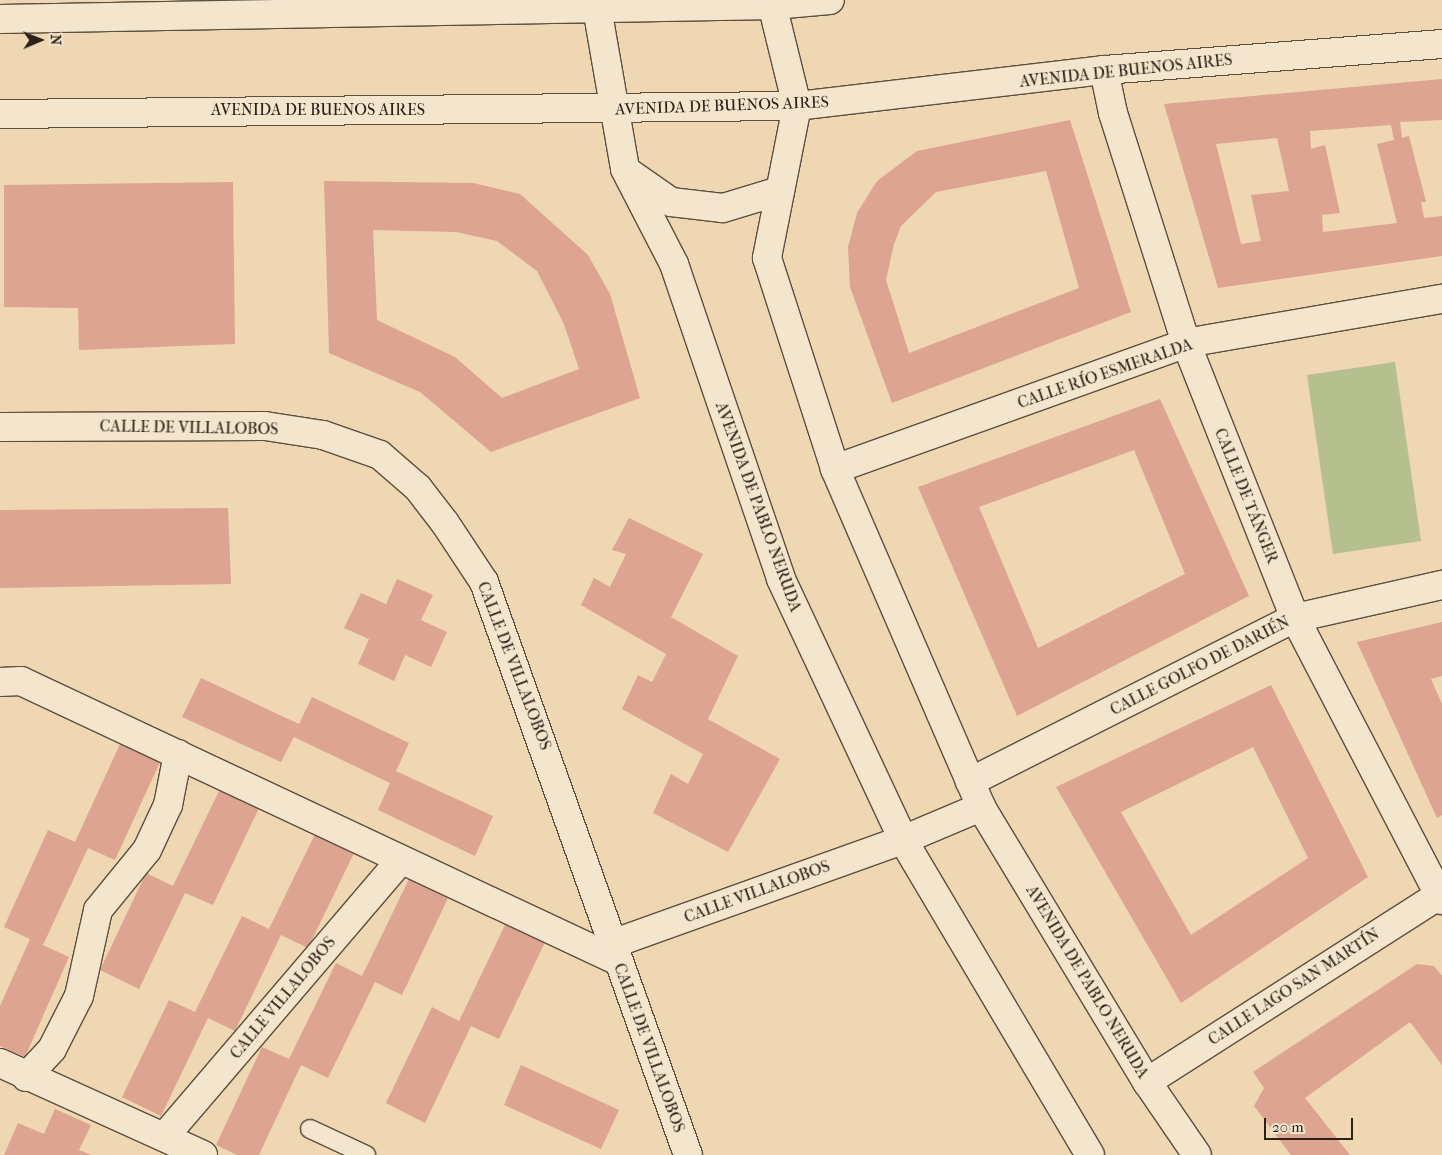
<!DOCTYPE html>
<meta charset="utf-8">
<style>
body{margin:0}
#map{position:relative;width:1442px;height:1155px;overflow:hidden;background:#eed7b2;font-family:"IM FELL French Canon",serif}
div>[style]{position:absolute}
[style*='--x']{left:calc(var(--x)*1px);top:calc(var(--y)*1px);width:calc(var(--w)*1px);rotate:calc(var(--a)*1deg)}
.green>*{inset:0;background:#b6bf8e}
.building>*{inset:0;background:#dda491}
.roads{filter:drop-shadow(1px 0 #5c4f3e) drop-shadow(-1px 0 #5c4f3e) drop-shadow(0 1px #5c4f3e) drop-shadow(0 -1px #5c4f3e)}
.service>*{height:18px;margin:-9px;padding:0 9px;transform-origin:9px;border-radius:9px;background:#f4e5cd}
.minor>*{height:28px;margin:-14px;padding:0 14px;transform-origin:14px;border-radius:14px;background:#f4e5cd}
.secondary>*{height:28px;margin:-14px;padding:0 14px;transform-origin:14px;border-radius:14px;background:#f4e5cd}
span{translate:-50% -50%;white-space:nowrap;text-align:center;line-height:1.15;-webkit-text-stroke:4.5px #f4e5cd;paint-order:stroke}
.street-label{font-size:16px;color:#2b2217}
.north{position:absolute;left:15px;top:15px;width:50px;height:50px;-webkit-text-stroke:4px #f4e5cd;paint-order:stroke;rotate:89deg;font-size:14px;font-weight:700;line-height:20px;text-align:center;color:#2b2217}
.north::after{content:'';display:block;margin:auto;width:18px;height:22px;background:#2b2217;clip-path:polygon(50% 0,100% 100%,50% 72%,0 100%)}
.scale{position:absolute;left:1264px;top:1118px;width:89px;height:22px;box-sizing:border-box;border:2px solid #2b2217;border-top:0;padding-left:6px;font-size:15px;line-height:18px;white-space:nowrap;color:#2b2217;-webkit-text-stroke:4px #f4e5cd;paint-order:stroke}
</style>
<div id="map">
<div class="green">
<i style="clip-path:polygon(1395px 362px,1421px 541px,1333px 554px,1307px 375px)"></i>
</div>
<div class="building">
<i style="clip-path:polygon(evenodd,1442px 79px,1442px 120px,1400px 122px,1402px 138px,1409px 136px,1426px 202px,1421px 202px,1424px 218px,1442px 216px,1442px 256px,1218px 288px,1164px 104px,1442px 79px,1391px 125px,1394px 140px,1377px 144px,1397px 223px,1323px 232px,1322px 215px,1340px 213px,1325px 145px,1311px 149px,1310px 131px,1391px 125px,1442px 79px,1277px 138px,1289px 191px,1251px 195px,1261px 241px,1241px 244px,1216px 144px,1277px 138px)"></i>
<i style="clip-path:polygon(evenodd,1070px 120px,1131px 312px,892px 403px,850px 287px,848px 247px,857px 213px,877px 181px,917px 151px,1070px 120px,1046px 171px,1079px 288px,909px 353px,886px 280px,894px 244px,901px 226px,936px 192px,1046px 171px)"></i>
<i style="clip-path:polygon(evenodd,324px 181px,473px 183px,520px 194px,588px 255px,610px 294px,640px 398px,491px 452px,420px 392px,329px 353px,324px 181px,373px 230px,456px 232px,497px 241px,537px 271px,564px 324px,579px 369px,502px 398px,455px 357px,377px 320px,373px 230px)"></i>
<i style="clip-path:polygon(233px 182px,235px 344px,79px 350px,78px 308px,4px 307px,4px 185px)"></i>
<i style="clip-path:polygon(evenodd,1160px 399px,1249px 596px,1017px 716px,918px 487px,1160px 399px,1134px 450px,1185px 574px,1038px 648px,979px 507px,1134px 450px)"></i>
<i style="clip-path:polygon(228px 508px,231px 584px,0 588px,0 510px)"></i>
<i style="clip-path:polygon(629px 518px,703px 554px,671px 617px,738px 656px,708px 719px,780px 759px,728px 852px,653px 813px,671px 774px,688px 784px,703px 754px,622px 709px,638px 675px,652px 682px,666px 654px,581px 605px,594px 578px,610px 587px,626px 554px,612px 550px)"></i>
<i style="clip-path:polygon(397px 579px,433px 595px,421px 620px,447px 632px,431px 667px,405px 655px,394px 681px,358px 664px,369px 639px,344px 628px,361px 593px,386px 604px)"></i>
<i style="clip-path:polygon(1442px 622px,1442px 676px,1431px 679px,1442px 704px,1442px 815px,1437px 818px,1357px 642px)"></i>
<i style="clip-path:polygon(201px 678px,299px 724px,312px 697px,409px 743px,396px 771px,493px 816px,475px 856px,378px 810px,390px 783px,294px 737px,281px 762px,182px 717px)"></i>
<i style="clip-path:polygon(evenodd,1271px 685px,1368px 877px,1181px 1003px,1056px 787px,1271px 685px,1253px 747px,1308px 858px,1191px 935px,1121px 812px,1253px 747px)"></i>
<i style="clip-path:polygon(120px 744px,160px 762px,115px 860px,88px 848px,43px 945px,69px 957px,25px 1057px,0 1046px,0 1006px,30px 939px,4px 927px,48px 830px,75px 842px)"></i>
<i style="clip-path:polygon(220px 789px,259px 808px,213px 905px,185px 893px,139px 989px,100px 970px,146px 873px,173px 886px)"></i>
<i style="clip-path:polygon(316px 832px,355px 851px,308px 948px,281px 935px,235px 1031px,208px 1018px,161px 1116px,122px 1097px,169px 1000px,195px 1012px,242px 916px,269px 929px)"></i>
<i style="clip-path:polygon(409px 879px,448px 898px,402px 995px,375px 982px,328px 1078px,301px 1065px,259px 1155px,237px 1155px,216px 1145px,262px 1047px,289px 1059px,336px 963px,362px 976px)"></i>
<i style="clip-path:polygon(506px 923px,545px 942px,499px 1039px,471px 1026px,425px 1123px,386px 1103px,432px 1007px,459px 1021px)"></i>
<i style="clip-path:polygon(1417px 964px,1434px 966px,1442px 976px,1442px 1065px,1410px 1022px,1305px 1098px,1350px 1155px,1291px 1155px,1254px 1106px,1264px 1088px,1253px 1072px)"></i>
<i style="clip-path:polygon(521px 1065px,619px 1110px,601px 1149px,504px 1105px)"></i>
<i style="clip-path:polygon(55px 1109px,91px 1125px,79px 1150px,91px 1155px,4px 1155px,18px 1123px,44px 1134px)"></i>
</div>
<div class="roads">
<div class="service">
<i style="--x:310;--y:1129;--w:62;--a:24.9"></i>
</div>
<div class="minor">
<i style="--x:1104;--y:70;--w:44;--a:78.2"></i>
<i style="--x:1113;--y:113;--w:241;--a:72.4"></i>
<i style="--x:1186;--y:343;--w:296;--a:68.4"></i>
<i style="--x:1295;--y:618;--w:318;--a:62.5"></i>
<i style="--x:0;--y:427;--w:265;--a:-0.2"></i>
<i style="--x:265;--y:426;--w:59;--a:8.8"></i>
<i style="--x:323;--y:435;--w:60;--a:19.3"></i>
<i style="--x:380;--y:455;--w:50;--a:41"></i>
<i style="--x:418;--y:488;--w:44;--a:52.4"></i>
<i style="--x:445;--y:523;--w:71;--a:56.5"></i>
<i style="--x:484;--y:582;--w:608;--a:70.4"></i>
<i style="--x:835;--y:469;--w:373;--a:-19.7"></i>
<i style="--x:1186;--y:343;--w:260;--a:-9.8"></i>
<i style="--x:0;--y:682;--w:21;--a:-3"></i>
<i style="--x:21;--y:681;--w:659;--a:25.13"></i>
<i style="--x:970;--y:782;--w:364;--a:-26.8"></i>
<i style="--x:1295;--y:618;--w:151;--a:-12.7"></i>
<i style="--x:612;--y:944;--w:309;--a:-19.7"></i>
<i style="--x:903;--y:840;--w:85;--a:-22.9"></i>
<i style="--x:0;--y:1063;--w:223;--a:24.4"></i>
<i style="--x:26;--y:1077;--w:38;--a:-47"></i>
<i style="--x:52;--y:1049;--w:59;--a:-63"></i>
<i style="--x:79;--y:996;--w:88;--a:-77.5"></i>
<i style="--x:98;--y:910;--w:77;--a:-50.8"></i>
<i style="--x:147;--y:850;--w:50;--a:-65"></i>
<i style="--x:168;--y:805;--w:52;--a:-78.9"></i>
<i style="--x:1147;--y:1082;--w:350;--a:-32.6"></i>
<i style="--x:165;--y:1136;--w:363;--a:-49.5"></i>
</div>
<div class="secondary">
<i style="--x:598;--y:0;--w:8;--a:97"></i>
<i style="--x:597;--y:8;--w:163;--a:80.1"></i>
<i style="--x:625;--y:169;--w:107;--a:62.7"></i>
<i style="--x:674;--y:264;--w:333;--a:71.2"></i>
<i style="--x:781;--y:579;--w:288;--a:64.9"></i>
<i style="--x:903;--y:840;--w:366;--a:59.3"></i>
<i style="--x:771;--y:0;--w:109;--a:76.2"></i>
<i style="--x:797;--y:106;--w:155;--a:101.2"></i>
<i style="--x:767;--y:258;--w:222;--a:72.1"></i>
<i style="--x:835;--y:469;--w:368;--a:66.6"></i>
<i style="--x:981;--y:807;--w:321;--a:58.9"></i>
<i style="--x:1147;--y:1082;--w:88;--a:55.6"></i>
<i style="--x:0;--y:19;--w:774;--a:-1.04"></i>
<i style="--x:774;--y:5;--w:56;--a:-5.1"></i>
<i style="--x:0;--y:114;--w:797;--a:-0.58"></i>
<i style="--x:797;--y:106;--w:309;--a:-6.7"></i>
<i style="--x:1104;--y:70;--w:339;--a:-4.4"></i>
<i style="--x:628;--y:172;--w:52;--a:34.9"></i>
<i style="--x:671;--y:202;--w:52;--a:6.6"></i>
<i style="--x:723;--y:208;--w:59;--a:-16.9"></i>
</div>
</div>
<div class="street-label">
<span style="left:1126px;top:71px;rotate:-6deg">AVENIDA DE BUENOS AIRES</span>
<span style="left:722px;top:106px;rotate:-2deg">AVENIDA DE BUENOS AIRES</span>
<span style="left:318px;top:110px">AVENIDA DE BUENOS AIRES</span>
<span style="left:1105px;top:374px;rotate:-19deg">CALLE RÍO ESMERALDA</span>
<span style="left:189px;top:428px;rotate:1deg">CALLE DE VILLALOBOS</span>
<span style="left:1246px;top:496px;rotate:68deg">CALLE DE TÁNGER</span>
<span style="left:758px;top:507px;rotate:70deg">AVENIDA DE PABLO NERUDA</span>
<span style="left:514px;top:666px;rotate:69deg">CALLE DE VILLALOBOS</span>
<span style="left:1200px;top:666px;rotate:-27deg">CALLE GOLFO DE DARIÉN</span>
<span style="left:757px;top:892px;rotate:-20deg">CALLE VILLALOBOS</span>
<span style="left:1087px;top:982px;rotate:59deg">AVENIDA DE PABLO NERUDA</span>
<span style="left:1294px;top:987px;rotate:-33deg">CALLE LAGO SAN MARTÍN</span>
<span style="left:283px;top:998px;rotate:-50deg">CALLE VILLALOBOS</span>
<span style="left:649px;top:1048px;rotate:70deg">CALLE DE VILLALOBOS</span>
</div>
<div class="north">N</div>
<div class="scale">20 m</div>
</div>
